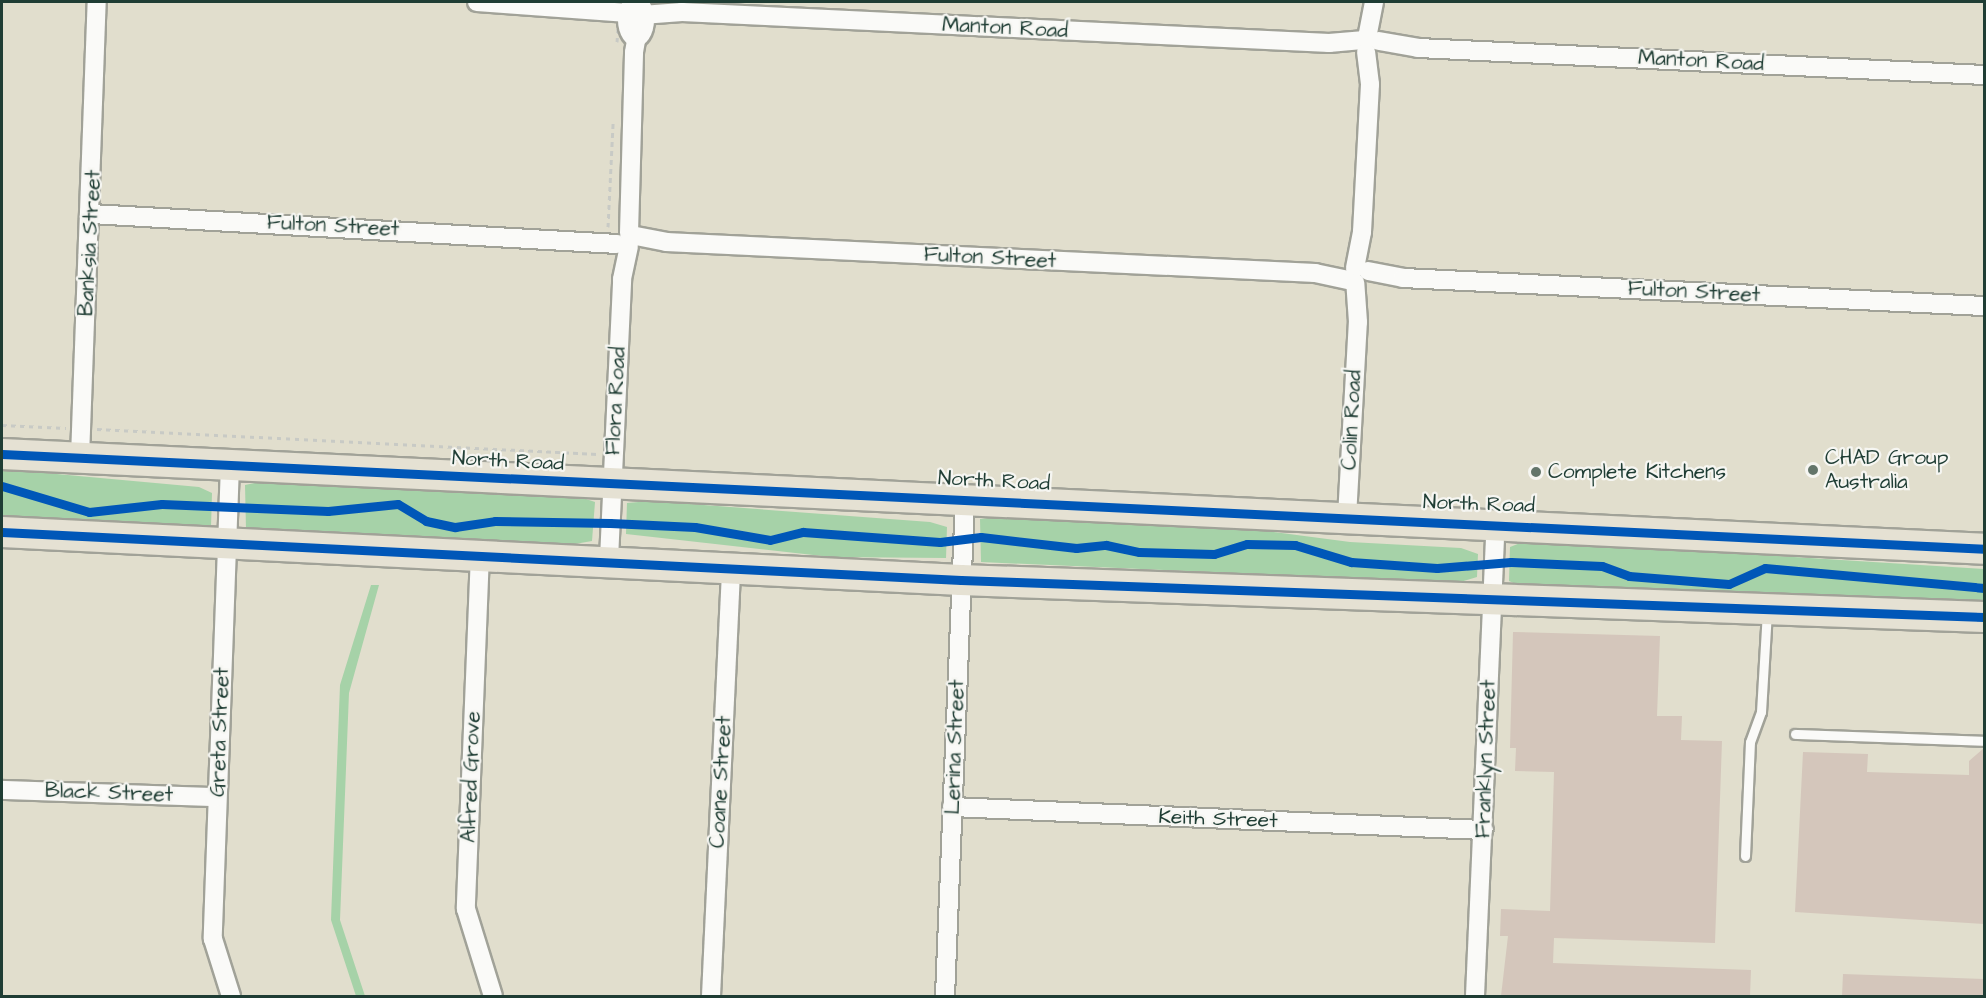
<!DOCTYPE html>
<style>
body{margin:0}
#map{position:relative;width:1986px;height:998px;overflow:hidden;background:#e1decd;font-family:"Architects Daughter",sans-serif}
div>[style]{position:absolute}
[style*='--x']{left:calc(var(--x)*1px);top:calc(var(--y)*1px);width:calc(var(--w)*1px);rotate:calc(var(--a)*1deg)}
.green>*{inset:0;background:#a6d2a8}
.building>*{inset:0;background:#d4c6bb}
.path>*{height:3px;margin-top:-1.5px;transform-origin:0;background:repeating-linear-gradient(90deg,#c8cac5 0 4.5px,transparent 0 9px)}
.roads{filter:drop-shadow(2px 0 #a1a298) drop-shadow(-2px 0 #a1a298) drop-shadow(0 2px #a1a298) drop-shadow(0 -2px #a1a298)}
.service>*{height:9px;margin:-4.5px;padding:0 4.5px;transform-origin:4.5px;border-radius:4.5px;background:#fafaf8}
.minor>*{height:18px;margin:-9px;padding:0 9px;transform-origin:9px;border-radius:9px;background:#fafaf8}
.minor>.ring{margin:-9px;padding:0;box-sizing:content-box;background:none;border:18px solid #fafaf8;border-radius:50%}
.trunk>*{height:30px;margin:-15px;padding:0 15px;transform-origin:15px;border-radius:15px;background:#e5e1d3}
.cycleway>*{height:9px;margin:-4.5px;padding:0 4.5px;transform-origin:4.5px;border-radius:4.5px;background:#0057b8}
.dots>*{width:16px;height:16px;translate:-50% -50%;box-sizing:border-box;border:3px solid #f6f6f2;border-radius:50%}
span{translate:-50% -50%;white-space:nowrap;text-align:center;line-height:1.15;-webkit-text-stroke:4.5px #f6f6f2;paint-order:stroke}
.street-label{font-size:21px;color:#1f3d34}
.poi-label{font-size:21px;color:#1f3d34}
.left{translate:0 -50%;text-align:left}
.frame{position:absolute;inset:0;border:3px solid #1f3d34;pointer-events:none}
</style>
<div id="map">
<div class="green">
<i style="clip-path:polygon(2px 469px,199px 487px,212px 493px,211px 527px,2px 521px)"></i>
<i style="clip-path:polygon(264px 481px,580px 497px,595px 502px,592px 541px,569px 545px,246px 529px,245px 485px)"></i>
<i style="clip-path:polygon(650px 501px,930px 522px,947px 527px,946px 558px,831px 557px,626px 534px,627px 503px)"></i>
<i style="clip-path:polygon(996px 517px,1250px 529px,1350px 542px,1461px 548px,1478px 554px,1477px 577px,1457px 583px,981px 562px,980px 519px)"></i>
<i style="clip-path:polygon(1528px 540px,1984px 569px,1984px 602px,1518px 585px,1509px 581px,1510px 547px)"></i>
<i style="clip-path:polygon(371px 585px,379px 585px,349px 693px,340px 920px,365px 996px,356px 996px,331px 920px,340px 685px)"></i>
</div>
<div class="building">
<i style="clip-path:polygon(1513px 632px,1660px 636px,1657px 716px,1682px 716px,1681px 740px,1722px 741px,1715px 943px,1554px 938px,1553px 963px,1751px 970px,1750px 996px,1501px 996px,1508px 936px,1500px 936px,1501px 909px,1550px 911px,1554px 772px,1515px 771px,1516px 748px,1510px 748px)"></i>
<i style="clip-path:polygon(1984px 748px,1984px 924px,1795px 912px,1803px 752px,1868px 754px,1867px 772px,1969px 775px,1969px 761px)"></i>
<i style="clip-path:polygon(1843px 974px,1984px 979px,1984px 996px,1842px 996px)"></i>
</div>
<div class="path">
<i style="--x:617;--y:42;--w:15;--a:-86"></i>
<i style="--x:608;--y:227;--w:104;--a:-87.2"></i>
<i style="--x:2;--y:425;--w:64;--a:2.7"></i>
<i style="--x:97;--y:429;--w:501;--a:2.86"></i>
</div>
<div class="roads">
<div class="service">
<i style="--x:1795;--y:734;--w:189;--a:2.1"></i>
<i style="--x:1745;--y:856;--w:114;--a:-87.5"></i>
<i style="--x:1750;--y:742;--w:32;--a:-70"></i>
<i style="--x:1761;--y:712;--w:100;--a:-86.6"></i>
</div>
<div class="minor">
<i class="ring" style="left:627px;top:2px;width:-2px;height:-2px"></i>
<i style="--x:477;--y:2;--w:151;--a:4.2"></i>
<i style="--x:642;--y:15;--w:40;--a:-4.3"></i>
<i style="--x:682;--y:12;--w:648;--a:2.74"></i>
<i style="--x:1329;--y:43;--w:36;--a:-5"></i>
<i style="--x:1367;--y:38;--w:37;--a:-79"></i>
<i style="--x:1379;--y:41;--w:40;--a:10"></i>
<i style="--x:1418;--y:48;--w:567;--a:2.73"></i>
<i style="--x:91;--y:214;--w:527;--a:3.26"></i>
<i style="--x:629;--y:233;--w:181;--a:-88.4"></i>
<i style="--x:634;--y:52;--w:36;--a:-80"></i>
<i style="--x:631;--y:235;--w:36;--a:11"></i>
<i style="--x:666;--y:242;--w:650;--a:2.73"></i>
<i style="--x:1315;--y:273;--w:39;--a:12"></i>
<i style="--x:1355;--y:268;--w:37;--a:-79"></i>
<i style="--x:1362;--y:232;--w:148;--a:-86.9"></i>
<i style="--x:1370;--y:84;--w:32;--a:-97"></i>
<i style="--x:1368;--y:271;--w:36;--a:11"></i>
<i style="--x:1403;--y:278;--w:582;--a:2.76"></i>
<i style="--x:80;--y:457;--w:455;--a:-87.9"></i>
<i style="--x:230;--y:465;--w:474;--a:92.1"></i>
<i style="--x:213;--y:939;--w:60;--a:72.5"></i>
<i style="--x:1347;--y:517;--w:195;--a:-86.8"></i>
<i style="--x:1358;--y:322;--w:39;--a:-94"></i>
<i style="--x:480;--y:554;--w:355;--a:92.3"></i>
<i style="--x:466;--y:909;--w:91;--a:72.8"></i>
<i style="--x:609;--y:559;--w:280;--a:-87.3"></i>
<i style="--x:622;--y:279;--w:33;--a:-78"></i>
<i style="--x:2;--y:790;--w:215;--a:1.9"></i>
<i style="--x:952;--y:807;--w:532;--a:2.48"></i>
<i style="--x:711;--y:996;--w:429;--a:-87.3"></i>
<i style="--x:945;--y:996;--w:498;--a:-87.7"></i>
<i style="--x:1475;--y:996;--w:474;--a:-87.5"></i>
</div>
<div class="trunk">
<i style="--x:2;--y:454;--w:1984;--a:2.74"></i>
<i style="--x:2;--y:532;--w:960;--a:2.87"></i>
<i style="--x:961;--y:580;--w:1024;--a:2.07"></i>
</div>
</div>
<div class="cycleway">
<i style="--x:2;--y:454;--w:1984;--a:2.74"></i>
<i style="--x:2;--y:486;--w:91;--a:16.6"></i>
<i style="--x:89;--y:512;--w:73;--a:-6.3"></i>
<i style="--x:162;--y:504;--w:166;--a:2.4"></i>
<i style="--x:328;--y:511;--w:70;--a:-5.7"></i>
<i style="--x:398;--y:504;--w:33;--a:31"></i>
<i style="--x:426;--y:521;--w:30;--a:12"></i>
<i style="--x:455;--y:527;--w:40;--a:-8.5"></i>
<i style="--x:495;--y:521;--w:115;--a:1"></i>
<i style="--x:610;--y:523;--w:85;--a:2.7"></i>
<i style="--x:695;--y:527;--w:76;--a:9.8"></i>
<i style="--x:770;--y:540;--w:34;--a:-14"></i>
<i style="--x:803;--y:532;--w:137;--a:4.2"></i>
<i style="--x:940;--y:542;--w:41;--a:-7"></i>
<i style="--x:981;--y:537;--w:96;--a:6.6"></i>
<i style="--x:1076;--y:548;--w:30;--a:-6"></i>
<i style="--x:1106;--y:545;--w:34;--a:12"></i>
<i style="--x:1139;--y:552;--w:75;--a:1.5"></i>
<i style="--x:1214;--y:554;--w:34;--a:-17"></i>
<i style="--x:1247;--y:544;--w:48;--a:1.2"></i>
<i style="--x:1295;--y:545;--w:59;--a:16.9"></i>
<i style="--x:1351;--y:562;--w:86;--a:4"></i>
<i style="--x:1437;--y:568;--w:74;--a:-4.6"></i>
<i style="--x:1511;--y:562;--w:91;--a:2.5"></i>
<i style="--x:1602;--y:566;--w:29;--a:20"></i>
<i style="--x:1629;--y:576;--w:100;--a:4.6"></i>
<i style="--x:1729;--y:584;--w:39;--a:-24"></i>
<i style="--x:1765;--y:568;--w:220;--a:5.2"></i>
<i style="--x:2;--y:532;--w:960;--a:2.87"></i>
<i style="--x:961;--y:580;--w:1024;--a:2.07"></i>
</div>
<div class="dots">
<i style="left:1813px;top:470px;background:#63756a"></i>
<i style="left:1536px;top:472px;background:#63756a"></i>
</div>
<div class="street-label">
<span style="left:1005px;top:28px;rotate:3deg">Manton Road</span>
<span style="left:1701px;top:61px;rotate:3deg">Manton Road</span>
<span style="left:333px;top:226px;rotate:3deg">Fulton Street</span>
<span style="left:90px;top:243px;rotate:-87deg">Banksia Street</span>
<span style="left:990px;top:258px;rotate:3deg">Fulton Street</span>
<span style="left:1694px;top:292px;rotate:3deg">Fulton Street</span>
<span style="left:616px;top:401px;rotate:-87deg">Flora Road</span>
<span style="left:1352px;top:420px;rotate:-87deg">Colin Road</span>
<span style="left:508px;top:461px;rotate:3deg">North Road</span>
<span style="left:994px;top:481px;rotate:3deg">North Road</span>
<span style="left:1479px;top:504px;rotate:2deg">North Road</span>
<span style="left:220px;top:732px;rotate:-88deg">Greta Street</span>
<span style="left:955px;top:747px;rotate:-88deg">Lerina Street</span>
<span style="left:1486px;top:759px;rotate:-88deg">Franklyn Street</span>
<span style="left:471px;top:777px;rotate:-88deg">Alfred Grove</span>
<span style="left:721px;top:782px;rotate:-87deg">Coane Street</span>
<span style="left:109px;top:793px;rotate:2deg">Black Street</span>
<span style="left:1218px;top:819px;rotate:2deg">Keith Street</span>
</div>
<div class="poi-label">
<span class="left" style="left:1825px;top:470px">CHAD Group<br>Australia</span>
<span class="left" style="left:1548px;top:472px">Complete Kitchens</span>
</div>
<div class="frame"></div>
</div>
